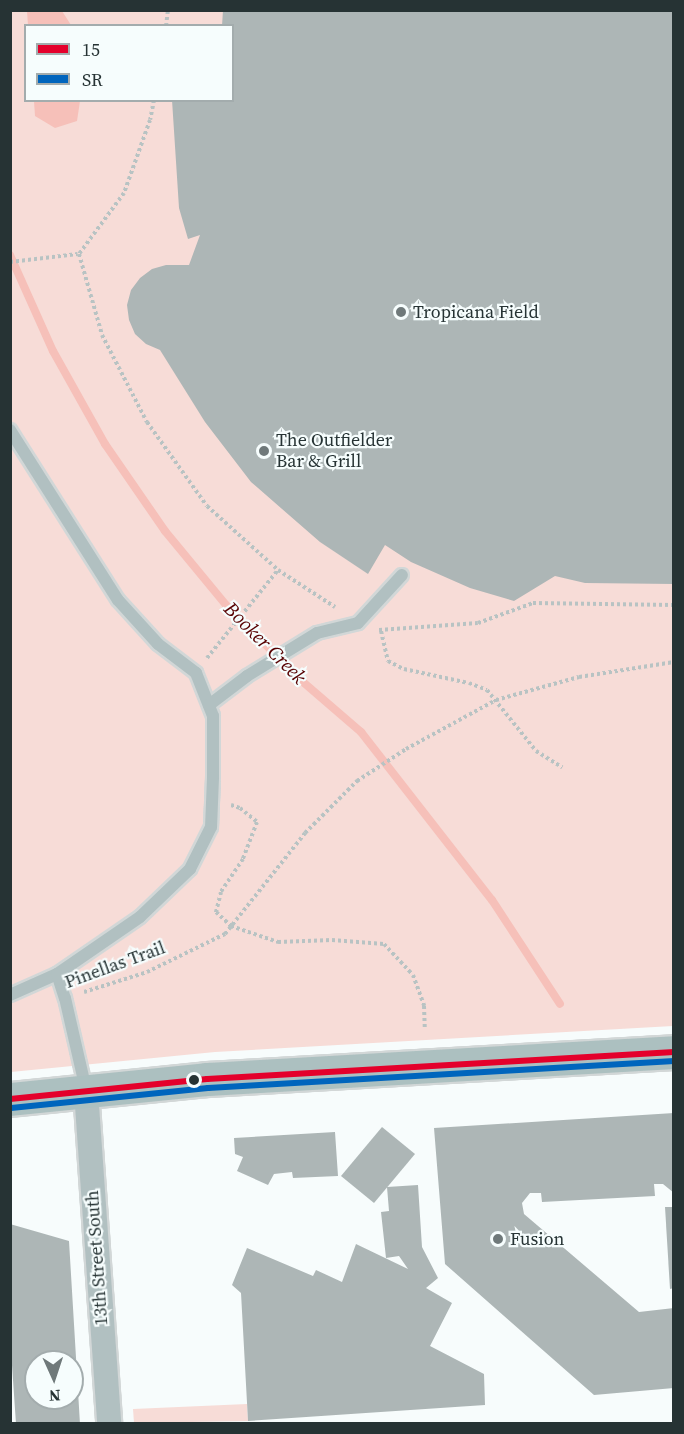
<!DOCTYPE html>
<style>
body{margin:0}
#map{position:relative;width:684px;height:1434px;overflow:hidden;background:#f7fcfc;font-family:"Source Serif 4",serif}
div>[style]{position:absolute}
[style*='--x']{left:calc(var(--x)*1px);top:calc(var(--y)*1px);width:calc(var(--w)*1px);rotate:calc(var(--a)*1deg)}
.green>*{inset:0;background:#f7dcd7}
.water>*{inset:0;background:#f6c0b9}
.stream>*{height:8px;margin:-4px;padding:0 4px;transform-origin:4px;border-radius:4px;background:#f6c0b9}
.building>*{inset:0;background:#adb6b6}
.path>*{height:4px;margin-top:-2px;transform-origin:0;background:repeating-linear-gradient(90deg,#b8c3c3 0 3px,transparent 0 6px)}
.roads{filter:drop-shadow(2px 0 #d2d7d7) drop-shadow(-2px 0 #d2d7d7) drop-shadow(0 2px #d2d7d7) drop-shadow(0 -2px #d2d7d7)}
.lane>*{height:12px;margin:-6px;padding:0 6px;transform-origin:6px;border-radius:6px;background:#b1c0c1}
.street>*{height:24px;margin:-12px;padding:0 12px;transform-origin:12px;border-radius:12px;background:#b1c0c1}
.primary>*{height:33px;margin:-16.5px;padding:0 16.5px;transform-origin:16.5px;border-radius:16.5px;background:#acc0c0}
.bus-1>*{height:6px;margin:-3px;padding:0 3px;transform-origin:3px;border-radius:3px;background:#e4002b}
.bus-2>*{height:6px;margin:-3px;padding:0 3px;transform-origin:3px;border-radius:3px;background:#0065bd}
.dots>*{width:16px;height:16px;translate:-50% -50%;box-sizing:border-box;border:3px solid #f6fdfd;border-radius:50%}
span{translate:-50% -50%;white-space:nowrap;text-align:center;line-height:1.15;-webkit-text-stroke:4.5px #f6fdfd;paint-order:stroke}
.poi-label{font-size:18px;color:#263334}
.left{translate:0 -50%;text-align:left}
.street-label{font-size:18px;color:#263334}
.water-label{font-size:20px;color:#570001;font-style:italic}
.frame{position:absolute;inset:0;border:12px solid #263334;pointer-events:none}
.legend{position:absolute;left:24px;top:24px;width:210px;height:78px;box-sizing:border-box;background:#f6fdfd;border:2px solid #a3acad;margin:0;padding:8px 10px;list-style:none;font-size:18px;color:#263334}
.legend li{display:flex;align-items:center;gap:12px;height:30px}
.legend b{width:30px;border:2px solid #a3acad}
.north{position:absolute;left:24px;top:1350px;width:60px;height:60px;box-sizing:border-box;background:#f6fdfd;border:2px solid #a3acad;border-radius:50%;rotate:177deg;font-size:16px;font-weight:700;line-height:24px;text-align:center;color:#263334}
.north::after{content:'';display:block;margin:auto;width:21px;height:27px;background:#6f797a;clip-path:polygon(50% 0,100% 100%,50% 72%,0 100%)}
</style>
<div id="map">
<div class="green">
<i style="clip-path:polygon(evenodd,11px 11px,673px 11px,673px 1026px,215px 1052px,11px 1072px,11px 11px,26px 26px,232px 26px,232px 100px,26px 100px,26px 26px)"></i>
<i style="clip-path:polygon(247px 1404px,248px 1421px,134px 1423px,133px 1409px)"></i>
</div>
<div class="water">
<i style="clip-path:polygon(27px 11px,62px 11px,71px 25px,28px 25px)"></i>
<i style="clip-path:polygon(34px 101px,80px 101px,77px 121px,55px 128px,35px 116px)"></i>
</div>
<div class="stream">
<i style="--x:10;--y:255;--w:105;--a:65.9"></i>
<i style="--x:53;--y:351;--w:107;--a:60.8"></i>
<i style="--x:105;--y:444;--w:106;--a:55.4"></i>
<i style="--x:165;--y:531;--w:96;--a:50.5"></i>
<i style="--x:226;--y:605;--w:109;--a:45"></i>
<i style="--x:303;--y:682;--w:77;--a:40.8"></i>
<i style="--x:361;--y:732;--w:213;--a:52.1"></i>
<i style="--x:492;--y:900;--w:124;--a:56.8"></i>
</div>
<div class="building">
<i style="clip-path:polygon(223px 10px,674px 10px,674px 584px,585px 583px,555px 576px,514px 601px,470px 588px,411px 562px,385px 545px,368px 574px,320px 542px,251px 482px,205px 422px,160px 350px,146px 344px,135px 334px,129px 320px,127px 305px,131px 290px,140px 278px,152px 269px,166px 265px,189px 265px,200px 235px,188px 239px,179px 208px,172px 100px,232px 100px,232px 26px,222px 26px)"></i>
<i style="clip-path:polygon(674px 1113px,674px 1193px,663px 1184px,654px 1184px,655px 1196px,542px 1202px,541px 1193px,530px 1193px,522px 1203px,524px 1214px,639px 1312px,674px 1308px,674px 1388px,594px 1395px,445px 1264px,434px 1128px)"></i>
<i style="clip-path:polygon(382px 1127px,415px 1154px,374px 1203px,341px 1176px)"></i>
<i style="clip-path:polygon(335px 1132px,338px 1176px,293px 1178px,292px 1172px,274px 1174px,268px 1185px,237px 1171px,243px 1157px,235px 1154px,234px 1138px)"></i>
<i style="clip-path:polygon(418px 1185px,422px 1247px,438px 1278px,426px 1288px,452px 1303px,430px 1346px,484px 1374px,485px 1405px,248px 1421px,241px 1293px,232px 1285px,247px 1248px,313px 1276px,316px 1270px,342px 1282px,356px 1244px,408px 1269px,399px 1256px,386px 1258px,381px 1212px,389px 1211px,387px 1187px)"></i>
<i style="clip-path:polygon(665px 1207px,674px 1207px,674px 1288px,670px 1289px)"></i>
<i style="clip-path:polygon(evenodd,10px 1224px,69px 1241px,80px 1424px,16px 1424px,10px 1336px,10px 1224px,36px 1362px,72px 1362px,72px 1398px,36px 1398px,36px 1362px)"></i>
</div>
<div class="path">
<i style="--x:166;--y:26;--w:16;--a:-83"></i>
<i style="--x:154;--y:100;--w:20;--a:101"></i>
<i style="--x:150;--y:120;--w:77;--a:109.6"></i>
<i style="--x:124;--y:193;--w:76;--a:126.4"></i>
<i style="--x:79;--y:254;--w:84;--a:74.1"></i>
<i style="--x:102;--y:335;--w:98;--a:62.7"></i>
<i style="--x:147;--y:422;--w:103;--a:54.5"></i>
<i style="--x:207;--y:506;--w:96;--a:42"></i>
<i style="--x:278;--y:570;--w:68;--a:33"></i>
<i style="--x:10;--y:262;--w:68;--a:-6.7"></i>
<i style="--x:379;--y:630;--w:99;--a:-4"></i>
<i style="--x:478;--y:623;--w:59;--a:-20"></i>
<i style="--x:533;--y:603;--w:141;--a:0.8"></i>
<i style="--x:381;--y:631;--w:31;--a:77"></i>
<i style="--x:388;--y:661;--w:18;--a:27"></i>
<i style="--x:404;--y:669;--w:66;--a:12.2"></i>
<i style="--x:469;--y:683;--w:19;--a:21"></i>
<i style="--x:487;--y:690;--w:78;--a:51.2"></i>
<i style="--x:536;--y:751;--w:31;--a:32"></i>
<i style="--x:207;--y:658;--w:113;--a:-51.1"></i>
<i style="--x:231;--y:805;--w:9;--a:18"></i>
<i style="--x:240;--y:808;--w:22;--a:39"></i>
<i style="--x:257;--y:822;--w:40;--a:111"></i>
<i style="--x:243;--y:859;--w:40;--a:124"></i>
<i style="--x:221;--y:892;--w:21;--a:104"></i>
<i style="--x:216;--y:912;--w:21;--a:43"></i>
<i style="--x:231;--y:926;--w:50;--a:18.8"></i>
<i style="--x:278;--y:942;--w:54;--a:-2.1"></i>
<i style="--x:332;--y:940;--w:52;--a:4.4"></i>
<i style="--x:384;--y:944;--w:42;--a:46.9"></i>
<i style="--x:413;--y:975;--w:33;--a:70"></i>
<i style="--x:424;--y:1006;--w:24;--a:88"></i>
<i style="--x:84;--y:992;--w:66;--a:-17.6"></i>
<i style="--x:147;--y:972;--w:87;--a:-26"></i>
<i style="--x:225;--y:934;--w:129;--a:-51.6"></i>
<i style="--x:305;--y:833;--w:74;--a:-45"></i>
<i style="--x:357;--y:781;--w:59;--a:-33.1"></i>
<i style="--x:406;--y:749;--w:102;--a:-28.6"></i>
<i style="--x:496;--y:700;--w:86;--a:-15.5"></i>
<i style="--x:579;--y:677;--w:96;--a:-9"></i>
</div>
<div class="roads">
<div class="lane">
<i style="--x:10;--y:430;--w:201;--a:57.6"></i>
<i style="--x:118;--y:600;--w:59;--a:47.7"></i>
<i style="--x:158;--y:644;--w:48;--a:37.3"></i>
<i style="--x:196;--y:673;--w:46;--a:68.4"></i>
<i style="--x:213;--y:716;--w:62;--a:90"></i>
<i style="--x:213;--y:778;--w:49;--a:92.3"></i>
<i style="--x:211;--y:827;--w:47;--a:116.6"></i>
<i style="--x:190;--y:869;--w:69;--a:136.2"></i>
<i style="--x:140;--y:917;--w:101;--a:145.5"></i>
<i style="--x:57;--y:974;--w:51;--a:155.9"></i>
<i style="--x:209;--y:705;--w:48;--a:-37.3"></i>
<i style="--x:247;--y:676;--w:82;--a:-31.6"></i>
<i style="--x:317;--y:633;--w:42;--a:-13.7"></i>
<i style="--x:358;--y:623;--w:65;--a:-47.5"></i>
<i style="--x:57;--y:974;--w:25;--a:72"></i>
<i style="--x:65;--y:998;--w:94;--a:77.1"></i>
</div>
<div class="street">
<i style="--x:86;--y:1091;--w:334;--a:86"></i>
</div>
<div class="primary">
<i style="--x:10;--y:1099;--w:198;--a:-5.8"></i>
<i style="--x:207;--y:1079;--w:468;--a:-3.3"></i>
</div>
</div>
<div class="bus-1">
<i style="--x:10;--y:1099;--w:198;--a:-5.8"></i>
<i style="--x:207;--y:1079;--w:468;--a:-3.3"></i>
</div>
<div class="bus-2">
<i style="--x:11;--y:1108;--w:198;--a:-5.8"></i>
<i style="--x:208;--y:1088;--w:467;--a:-3.3"></i>
</div>
<div class="dots">
<i style="left:401px;top:312px;background:#6f797a"></i>
<i style="left:264px;top:451px;background:#6f797a"></i>
<i style="left:194px;top:1080px;background:#263334"></i>
<i style="left:498px;top:1239px;background:#6f797a"></i>
</div>
<div class="poi-label">
<span class="left" style="left:413px;top:312px">Tropicana Field</span>
<span class="left" style="left:276px;top:451px">The Outfielder<br>Bar &amp; Grill</span>
<span class="left" style="left:510px;top:1239px">Fusion</span>
</div>
<div class="street-label">
<span style="left:115px;top:965px;rotate:-20deg">Pinellas Trail</span>
<span style="left:97px;top:1258px;rotate:-94deg">13th Street South</span>
</div>
<div class="water-label">
<span style="left:265px;top:643px;rotate:45deg">Booker Creek</span>
</div>
<div class="frame"></div>
<ul class="legend">
<li><b style="height:8px;background:#e4002b"></b>15</li>
<li><b style="height:8px;background:#0065bd"></b>SR</li>
</ul>
<div class="north">N</div>
</div>
